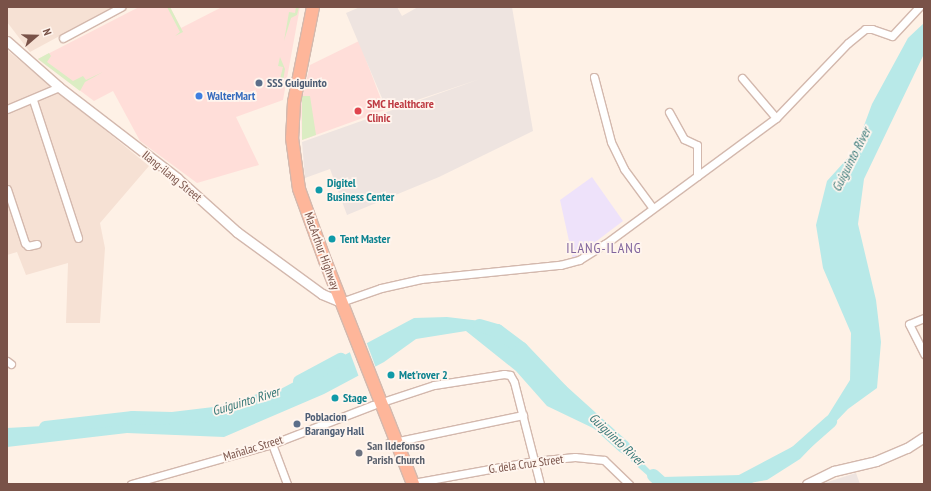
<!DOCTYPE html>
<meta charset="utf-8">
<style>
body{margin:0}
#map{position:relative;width:931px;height:491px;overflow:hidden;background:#fef1e6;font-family:"PT Sans Narrow",sans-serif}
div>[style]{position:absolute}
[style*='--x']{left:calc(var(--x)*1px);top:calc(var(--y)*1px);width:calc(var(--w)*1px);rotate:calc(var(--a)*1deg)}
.residential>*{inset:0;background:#f6e1d4}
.commercial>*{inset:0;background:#ffded9}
.industrial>*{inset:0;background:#eee4e0}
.education>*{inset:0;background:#eee2fa}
.green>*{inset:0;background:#dbedc3}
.water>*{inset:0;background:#b8e9e8}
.pier>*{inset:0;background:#fef1e6}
.river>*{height:13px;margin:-6.5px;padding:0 6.5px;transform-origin:6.5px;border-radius:6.5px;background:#b8e9e8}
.roads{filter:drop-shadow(1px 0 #d3b8ad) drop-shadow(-1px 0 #d3b8ad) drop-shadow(0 1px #d3b8ad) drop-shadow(0 -1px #d3b8ad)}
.minor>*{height:7px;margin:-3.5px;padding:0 3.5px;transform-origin:3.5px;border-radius:3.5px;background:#fff}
.tertiary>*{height:9px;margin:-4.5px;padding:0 4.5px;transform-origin:4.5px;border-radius:4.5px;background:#fff}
.trunk>*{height:12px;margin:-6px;padding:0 6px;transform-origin:6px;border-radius:6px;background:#feb69a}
.dots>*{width:11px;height:11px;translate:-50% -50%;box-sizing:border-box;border:2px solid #fff5ee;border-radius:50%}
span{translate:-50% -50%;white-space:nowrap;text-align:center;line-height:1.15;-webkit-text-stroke:3.5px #fff5ee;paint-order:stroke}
.service-label{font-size:12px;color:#4e5e75;font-weight:700}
.left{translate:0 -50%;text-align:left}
.shop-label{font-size:12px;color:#366cbe;font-weight:700}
.health-label{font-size:12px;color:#be3a42;font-weight:700}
.street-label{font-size:12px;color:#795248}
.culture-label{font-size:12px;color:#0d838f;font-weight:700}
.worship-label{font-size:12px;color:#5b616d;font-weight:700}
.water-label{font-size:13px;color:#387978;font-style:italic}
.quarter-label{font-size:14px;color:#80649d;letter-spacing:1px}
.frame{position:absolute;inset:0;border:8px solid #795248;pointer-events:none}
.north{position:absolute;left:16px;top:16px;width:40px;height:40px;-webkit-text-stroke:3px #fff5ee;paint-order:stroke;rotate:70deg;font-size:11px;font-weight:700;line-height:16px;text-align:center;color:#795248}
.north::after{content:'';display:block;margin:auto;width:14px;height:18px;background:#795248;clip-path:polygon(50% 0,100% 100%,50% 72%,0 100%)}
</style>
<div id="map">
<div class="residential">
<i style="clip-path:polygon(7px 7px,113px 7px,30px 52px,7px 22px)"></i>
<i style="clip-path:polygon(7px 50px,149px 166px,100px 223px,105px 248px,100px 323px,66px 323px,68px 263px,26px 275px,17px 252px,7px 255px)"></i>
</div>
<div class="commercial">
<i style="clip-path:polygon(139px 7px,170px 7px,181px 28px,222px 7px,300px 7px,283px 100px,236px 117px,259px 165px,197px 183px,140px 141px,113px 91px,94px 101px,38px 59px)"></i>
<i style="clip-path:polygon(359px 41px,385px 110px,302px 140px,301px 103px,310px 65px)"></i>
</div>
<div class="industrial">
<i style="clip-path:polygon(360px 7px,397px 7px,402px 16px,418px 7px,512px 7px,533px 131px,439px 177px,347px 215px,330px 169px,305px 178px,302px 142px,480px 79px,387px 110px,346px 13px)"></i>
<i style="clip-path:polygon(856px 473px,860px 484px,821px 484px)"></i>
</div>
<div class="education">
<i style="clip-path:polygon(592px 177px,623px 221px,573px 259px,560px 200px)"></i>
</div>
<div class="green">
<i style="clip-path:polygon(167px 7px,170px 7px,183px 32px,175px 36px,180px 32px)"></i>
<i style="clip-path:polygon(296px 7px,299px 7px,297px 15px,291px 18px,284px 41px,289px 12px,295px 13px)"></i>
<i style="clip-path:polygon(49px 53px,51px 56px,47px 62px,73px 81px,83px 76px,86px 80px,103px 72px,85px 82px,80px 91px,38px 59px)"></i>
<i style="clip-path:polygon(280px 57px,285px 69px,283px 81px,277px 80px,280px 79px,283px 67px,278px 66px)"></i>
<i style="clip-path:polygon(302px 96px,310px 96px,316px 135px,302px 140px)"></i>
</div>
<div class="water">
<i style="clip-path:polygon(924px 23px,924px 54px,864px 179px,858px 224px,876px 300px,881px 342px,877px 388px,848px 409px,800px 459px,767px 480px,744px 484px,817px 433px,850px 380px,851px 333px,823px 268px,816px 225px,827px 181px,855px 150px,872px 104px,908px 38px)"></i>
<i style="clip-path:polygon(447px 317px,489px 322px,549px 380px,576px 411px,622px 442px,661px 481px,671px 484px,657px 484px,595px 429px,547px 406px,516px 371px,466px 331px,416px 339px,384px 362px,324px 394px,224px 437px,127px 433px,7px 447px,7px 428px,207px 417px,262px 399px,414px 318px)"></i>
</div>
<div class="pier">
<i style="clip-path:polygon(366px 341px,376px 368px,359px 377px,349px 350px)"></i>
</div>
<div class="river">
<i style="--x:479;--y:325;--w:19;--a:16"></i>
<i style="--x:497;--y:330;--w:30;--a:37"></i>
<i style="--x:521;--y:348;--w:58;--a:46.4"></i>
<i style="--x:561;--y:390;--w:84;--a:42.1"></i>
<i style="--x:299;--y:381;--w:47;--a:-28.2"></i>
<i style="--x:45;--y:427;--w:88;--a:-6.6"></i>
<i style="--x:132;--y:417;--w:40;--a:1.4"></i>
<i style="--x:172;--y:418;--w:42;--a:-6.8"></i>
<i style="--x:214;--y:413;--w:64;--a:-16.4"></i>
<i style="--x:653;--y:475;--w:12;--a:42"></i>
<i style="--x:662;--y:483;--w:78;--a:-1.5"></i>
<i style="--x:740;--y:481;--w:62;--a:-27.8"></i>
<i style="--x:795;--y:452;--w:47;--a:-41.5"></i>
</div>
<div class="roads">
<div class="minor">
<i style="--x:63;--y:38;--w:66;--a:-28.1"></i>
<i style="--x:594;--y:77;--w:67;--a:75.3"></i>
<i style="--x:611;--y:142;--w:30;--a:64"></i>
<i style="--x:624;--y:169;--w:47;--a:53.6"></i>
<i style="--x:742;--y:78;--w:52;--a:49.6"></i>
<i style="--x:33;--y:100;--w:145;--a:71.9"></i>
<i style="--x:7;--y:109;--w:56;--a:-22.9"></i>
<i style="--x:669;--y:112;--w:31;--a:61"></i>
<i style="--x:684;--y:139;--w:14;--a:25"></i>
<i style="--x:697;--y:145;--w:31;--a:90"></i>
<i style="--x:7;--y:189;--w:57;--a:71.6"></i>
<i style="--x:25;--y:243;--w:4;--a:45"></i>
<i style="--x:28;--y:246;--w:9;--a:-13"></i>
<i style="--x:341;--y:302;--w:42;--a:-19.3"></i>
<i style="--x:381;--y:288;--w:41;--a:-12.7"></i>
<i style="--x:421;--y:279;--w:140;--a:-5.8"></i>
<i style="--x:560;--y:265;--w:20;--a:-15"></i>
<i style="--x:579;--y:260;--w:31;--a:-32"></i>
<i style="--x:605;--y:244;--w:212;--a:-36.4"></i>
<i style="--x:776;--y:118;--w:104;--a:-46.2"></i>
<i style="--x:848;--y:43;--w:22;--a:-39"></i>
<i style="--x:865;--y:29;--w:7;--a:0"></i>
<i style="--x:872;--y:29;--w:21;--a:19"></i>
<i style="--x:892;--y:36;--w:40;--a:-47"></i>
<i style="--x:924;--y:318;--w:16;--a:158"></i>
<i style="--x:909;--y:324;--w:34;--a:63"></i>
<i style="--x:7;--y:361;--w:5;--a:37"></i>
<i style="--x:389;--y:443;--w:137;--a:-11.8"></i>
<i style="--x:272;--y:444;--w:43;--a:69.4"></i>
<i style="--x:413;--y:483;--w:123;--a:-10.3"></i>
<i style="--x:534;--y:461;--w:41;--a:-5.6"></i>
<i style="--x:575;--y:457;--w:29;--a:6"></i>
<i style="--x:604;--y:460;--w:35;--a:44"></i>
<i style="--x:131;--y:484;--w:147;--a:-15.8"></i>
<i style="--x:272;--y:444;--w:108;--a:-21.1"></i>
<i style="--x:373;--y:405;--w:64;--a:-18.2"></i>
<i style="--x:434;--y:385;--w:71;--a:-8.9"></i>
<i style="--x:504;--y:374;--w:6;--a:9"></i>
<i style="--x:510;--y:375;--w:8;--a:60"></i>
<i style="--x:514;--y:382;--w:105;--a:75.7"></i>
</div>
<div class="tertiary">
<i style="--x:7;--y:41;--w:69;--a:41.5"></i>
<i style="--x:59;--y:87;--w:149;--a:37.6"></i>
<i style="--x:177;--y:178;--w:81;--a:42"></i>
<i style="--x:237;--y:232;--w:105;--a:36.1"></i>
<i style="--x:322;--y:294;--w:21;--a:23"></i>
<i style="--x:807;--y:484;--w:30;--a:-26"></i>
<i style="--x:834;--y:471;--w:43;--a:-13.4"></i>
<i style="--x:876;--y:461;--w:34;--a:-23"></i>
<i style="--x:907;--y:448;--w:20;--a:-33"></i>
</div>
<div class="trunk">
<i style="--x:313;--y:7;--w:97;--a:101.3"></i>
<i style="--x:294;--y:102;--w:36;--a:93"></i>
<i style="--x:292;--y:138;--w:51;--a:82.2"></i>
<i style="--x:299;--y:189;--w:79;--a:70"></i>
<i style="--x:326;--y:263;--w:238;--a:68.5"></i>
</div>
</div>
<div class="dots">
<i style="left:259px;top:83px;background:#5c6f8a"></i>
<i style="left:199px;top:96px;background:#3f7fe0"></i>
<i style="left:358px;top:111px;background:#e0444e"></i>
<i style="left:319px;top:190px;background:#0f9aa8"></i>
<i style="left:332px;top:239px;background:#0f9aa8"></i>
<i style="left:391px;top:375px;background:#0f9aa8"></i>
<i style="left:335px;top:398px;background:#0f9aa8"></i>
<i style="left:297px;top:424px;background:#5c6f8a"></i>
<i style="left:359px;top:453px;background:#6b7280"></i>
</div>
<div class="service-label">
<span class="left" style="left:267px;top:83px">SSS Guiguinto</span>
<span class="left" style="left:305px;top:424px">Poblacion<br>Barangay Hall</span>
</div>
<div class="shop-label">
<span class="left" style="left:207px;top:96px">WalterMart</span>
</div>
<div class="health-label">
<span class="left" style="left:367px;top:111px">SMC Healthcare<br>Clinic</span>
</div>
<div class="street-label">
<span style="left:172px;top:176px;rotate:39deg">Ilang-ilang Street</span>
<span style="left:322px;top:251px;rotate:70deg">MacArthur Highway</span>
<span style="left:253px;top:448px;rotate:-17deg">Mañalac Street</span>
<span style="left:526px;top:464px;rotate:-8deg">G. dela Cruz Street</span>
</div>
<div class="culture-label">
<span class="left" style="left:327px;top:190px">Digitel<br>Business Center</span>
<span class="left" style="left:340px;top:239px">Tent Master</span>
<span class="left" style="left:399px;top:375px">Met'rover 2</span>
<span class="left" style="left:343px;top:398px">Stage</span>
</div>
<div class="worship-label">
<span class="left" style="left:367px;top:453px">San Ildefonso<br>Parish Church</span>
</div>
<div class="water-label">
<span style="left:852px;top:160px;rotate:-63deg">Guiguinto River</span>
<span style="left:246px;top:402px;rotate:-17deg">Guiguinto River</span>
<span style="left:616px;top:440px;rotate:43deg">Guiguinto River</span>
</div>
<div class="quarter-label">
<span style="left:604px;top:248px">ILANG-ILANG</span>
</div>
<div class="frame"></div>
<div class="north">N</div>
</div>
